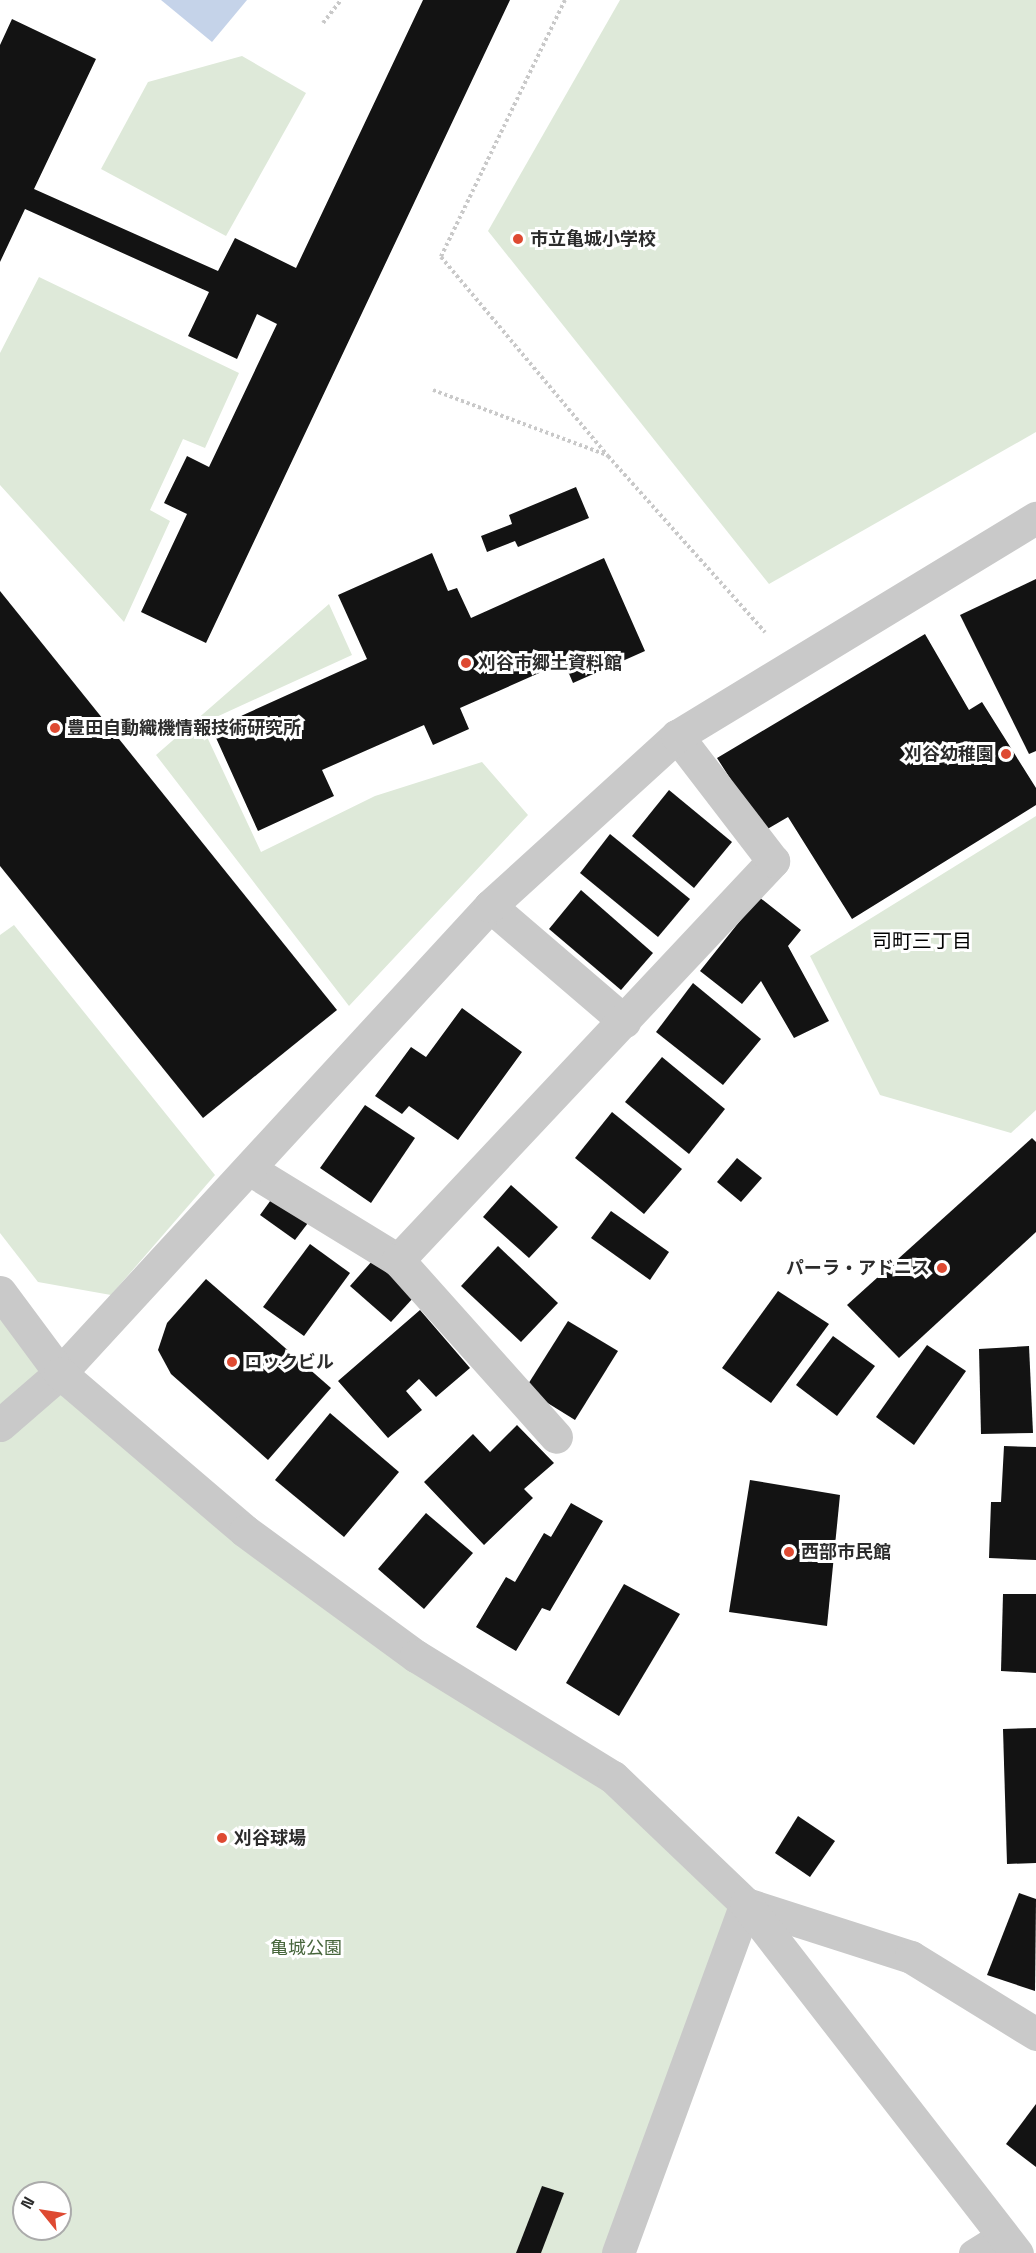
<!DOCTYPE html>
<meta charset="utf-8">
<style>
body{margin:0}
#map{position:relative;width:1036px;height:2253px;overflow:hidden;background:#fff;font-family:"Space Grotesk","Noto Sans JP",sans-serif}
div>[style]{position:absolute}
[style*='--x']{left:calc(var(--x)*1px);top:calc(var(--y)*1px);width:calc(var(--w)*1px);rotate:calc(var(--a)*1deg)}
.green>*{inset:0;background:#dee9d9}
.water>*{inset:0;background:#c5d3e9}
.building>*{inset:0;background:#131313}
.path>*{height:4px;margin-top:-2px;transform-origin:0;background:repeating-linear-gradient(90deg,#c9c9c9 0 3px,transparent 0 6px)}
.service>*{height:27px;margin:-13.5px;padding:0 13.5px;transform-origin:13.5px;border-radius:13.5px;background:#c9c9c9}
.minor>*{height:33px;margin:-16.5px;padding:0 16.5px;transform-origin:16.5px;border-radius:16.5px;background:#c9c9c9}
.tertiary>*{height:33px;margin:-16.5px;padding:0 16.5px;transform-origin:16.5px;border-radius:16.5px;background:#c9c9c9}
.dots>*{width:16px;height:16px;translate:-50% -50%;box-sizing:border-box;border:3px solid #fff;border-radius:50%}
span{translate:-50% -50%;white-space:nowrap;text-align:center;line-height:1.15;-webkit-text-stroke:6px #fff;paint-order:stroke}
.poi-label{font-size:18px;color:#2c2c2c;font-weight:700}
.left{translate:0 -50%;text-align:left}
.right{translate:-100% -50%;text-align:right}
.park-label{font-size:18px;color:#46653b}
.neighbourhood-label{font-size:20px;color:#000}
.north{position:absolute;left:12px;top:2181px;width:60px;height:60px;box-sizing:border-box;background:#fff;border:2px solid #ababab;border-radius:50%;rotate:300deg;font-size:16px;font-weight:700;line-height:24px;text-align:center;color:#2c2c2c}
.north::after{content:'';display:block;margin:auto;width:21px;height:27px;background:#de4a32;clip-path:polygon(50% 0,100% 100%,50% 72%,0 100%)}
</style>
<div id="map">
<div class="green">
<i style="clip-path:polygon(620px 0,1036px 0,1036px 432px,769px 584px,488px 231px)"></i>
<i style="clip-path:polygon(242px 56px,306px 93px,226px 236px,101px 169px,148px 82px)"></i>
<i style="clip-path:polygon(39px 277px,239px 373px,205px 448px,183px 439px,150px 510px,170px 521px,124px 622px,0 485px,0 353px)"></i>
<i style="clip-path:polygon(329px 604px,352px 655px,201px 724px,261px 852px,375px 796px,482px 762px,528px 815px,349px 1006px,156px 755px)"></i>
<i style="clip-path:polygon(1036px 816px,1036px 1110px,1011px 1133px,880px 1095px,810px 956px)"></i>
<i style="clip-path:polygon(14px 925px,215px 1175px,111px 1295px,38px 1282px,0 1233px,0 935px)"></i>
<i style="clip-path:polygon(evenodd,0 1292px,245px 1531px,613px 1777px,746px 1904px,617px 2253px,0 2253px,0 1292px,24px 2193px,60px 2193px,60px 2229px,24px 2229px,24px 2193px)"></i>
</div>
<div class="water">
<i style="clip-path:polygon(161px 0,247px 0,212px 42px)"></i>
</div>
<div class="building">
<i style="clip-path:polygon(423px 0,510px 0,206px 643px,141px 612px,187px 514px,164px 503px,187px 456px,209px 467px,277px 324px,257px 314px,237px 359px,188px 336px,209px 292px,25px 209px,0 262px,0 45px,12px 19px,96px 59px,34px 189px,218px 271px,235px 238px,296px 268px)"></i>
<i style="clip-path:polygon(576px 487px,589px 518px,518px 547px,515px 541px,487px 552px,481px 536px,512px 524px,509px 515px)"></i>
<i style="clip-path:polygon(432px 553px,448px 591px,457px 588px,471px 618px,604px 558px,645px 651px,573px 683px,564px 662px,460px 708px,469px 729px,433px 745px,424px 725px,322px 770px,334px 796px,258px 831px,212px 729px,367px 659px,338px 595px)"></i>
<i style="clip-path:polygon(1036px 579px,1036px 751px,1029px 754px,960px 615px)"></i>
<i style="clip-path:polygon(0 591px,337px 1010px,203px 1118px,0 866px)"></i>
<i style="clip-path:polygon(925px 634px,969px 710px,982px 702px,1036px 788px,1036px 805px,852px 919px,788px 817px,764px 831px,717px 758px)"></i>
<i style="clip-path:polygon(669px 790px,732px 842px,694px 888px,632px 836px)"></i>
<i style="clip-path:polygon(610px 834px,690px 899px,658px 937px,580px 873px)"></i>
<i style="clip-path:polygon(581px 890px,653px 953px,621px 990px,549px 929px)"></i>
<i style="clip-path:polygon(759px 897px,801px 930px,788px 946px,829px 1021px,794px 1038px,761px 981px,742px 1004px,700px 971px)"></i>
<i style="clip-path:polygon(693px 983px,761px 1039px,723px 1085px,656px 1032px)"></i>
<i style="clip-path:polygon(462px 1008px,522px 1052px,458px 1140px,409px 1106px,402px 1114px,375px 1096px,411px 1047px,426px 1057px)"></i>
<i style="clip-path:polygon(662px 1057px,725px 1109px,689px 1154px,625px 1102px)"></i>
<i style="clip-path:polygon(365px 1105px,415px 1138px,371px 1203px,320px 1168px)"></i>
<i style="clip-path:polygon(612px 1112px,682px 1169px,644px 1214px,575px 1158px)"></i>
<i style="clip-path:polygon(1032px 1138px,1036px 1142px,1036px 1232px,899px 1358px,847px 1305px)"></i>
<i style="clip-path:polygon(737px 1158px,762px 1178px,741px 1202px,717px 1182px)"></i>
<i style="clip-path:polygon(511px 1185px,558px 1227px,529px 1258px,483px 1217px)"></i>
<i style="clip-path:polygon(276px 1193px,311px 1219px,295px 1240px,260px 1215px)"></i>
<i style="clip-path:polygon(611px 1211px,669px 1252px,650px 1280px,591px 1238px)"></i>
<i style="clip-path:polygon(310px 1244px,350px 1273px,304px 1336px,263px 1307px)"></i>
<i style="clip-path:polygon(498px 1246px,558px 1303px,521px 1342px,461px 1286px)"></i>
<i style="clip-path:polygon(373px 1260px,414px 1297px,391px 1322px,350px 1286px)"></i>
<i style="clip-path:polygon(206px 1279px,331px 1388px,268px 1460px,171px 1374px,158px 1350px,167px 1323px)"></i>
<i style="clip-path:polygon(778px 1291px,829px 1324px,771px 1403px,722px 1368px)"></i>
<i style="clip-path:polygon(420px 1310px,470px 1368px,436px 1397px,419px 1379px,406px 1391px,422px 1410px,388px 1438px,338px 1381px)"></i>
<i style="clip-path:polygon(568px 1321px,618px 1351px,575px 1420px,525px 1389px)"></i>
<i style="clip-path:polygon(833px 1336px,875px 1366px,837px 1416px,796px 1385px)"></i>
<i style="clip-path:polygon(927px 1345px,966px 1371px,914px 1445px,876px 1417px)"></i>
<i style="clip-path:polygon(1029px 1346px,1033px 1433px,981px 1434px,979px 1349px)"></i>
<i style="clip-path:polygon(330px 1413px,399px 1472px,344px 1537px,275px 1480px)"></i>
<i style="clip-path:polygon(517px 1425px,554px 1463px,524px 1489px,533px 1498px,484px 1545px,424px 1482px,473px 1434px,490px 1452px)"></i>
<i style="clip-path:polygon(1004px 1446px,1036px 1447px,1036px 1560px,989px 1558px,991px 1502px,1001px 1502px)"></i>
<i style="clip-path:polygon(750px 1480px,840px 1495px,827px 1626px,729px 1612px)"></i>
<i style="clip-path:polygon(571px 1503px,603px 1521px,550px 1611px,542px 1608px,516px 1651px,476px 1627px,506px 1577px,515px 1582px,544px 1533px,551px 1537px)"></i>
<i style="clip-path:polygon(426px 1513px,473px 1553px,424px 1609px,378px 1569px)"></i>
<i style="clip-path:polygon(624px 1584px,680px 1614px,619px 1716px,566px 1683px)"></i>
<i style="clip-path:polygon(1003px 1594px,1036px 1594px,1036px 1673px,1001px 1671px)"></i>
<i style="clip-path:polygon(1036px 1728px,1036px 1863px,1007px 1864px,1003px 1729px)"></i>
<i style="clip-path:polygon(798px 1816px,835px 1841px,810px 1877px,775px 1853px)"></i>
<i style="clip-path:polygon(1019px 1893px,1036px 1899px,1035px 1991px,987px 1975px)"></i>
<i style="clip-path:polygon(1036px 2104px,1036px 2167px,1006px 2144px)"></i>
<i style="clip-path:polygon(542px 2186px,564px 2193px,541px 2253px,516px 2253px)"></i>
</div>
<div class="path">
<i style="--x:565;--y:0;--w:285;--a:115.8"></i>
<i style="--x:441;--y:257;--w:260;--a:50"></i>
<i style="--x:608;--y:456;--w:236;--a:48.3"></i>
<i style="--x:323;--y:23;--w:29;--a:-52"></i>
<i style="--x:433;--y:390;--w:186;--a:20.5"></i>
</div>
<div class="service">
<i style="--x:972;--y:2253;--w:36;--a:-32"></i>
</div>
<div class="minor">
<i style="--x:490;--y:906;--w:177;--a:40.6"></i>
<i style="--x:251;--y:1170;--w:172;--a:31.5"></i>
<i style="--x:398;--y:1260;--w:548;--a:-46.78"></i>
<i style="--x:773;--y:861;--w:158;--a:-127.5"></i>
<i style="--x:398;--y:1260;--w:237;--a:48.2"></i>
<i style="--x:0;--y:1425;--w:79;--a:-40.9"></i>
<i style="--x:60;--y:1373;--w:635;--a:-47.36"></i>
<i style="--x:490;--y:906;--w:253;--a:-42.3"></i>
<i style="--x:677;--y:736;--w:420;--a:-31.3"></i>
<i style="--x:618;--y:2253;--w:372;--a:-69.9"></i>
<i style="--x:746;--y:1904;--w:173;--a:17.8"></i>
<i style="--x:911;--y:1957;--w:147;--a:31.6"></i>
</div>
<div class="tertiary">
<i style="--x:0;--y:1292;--w:101;--a:53.5"></i>
<i style="--x:60;--y:1373;--w:243;--a:40.5"></i>
<i style="--x:245;--y:1531;--w:212;--a:36.2"></i>
<i style="--x:416;--y:1656;--w:231;--a:31.6"></i>
<i style="--x:613;--y:1777;--w:184;--a:43.7"></i>
<i style="--x:746;--y:1904;--w:442;--a:52.2"></i>
</div>
<div class="dots">
<i style="left:518px;top:239px;background:#de4a32"></i>
<i style="left:466px;top:663px;background:#de4a32"></i>
<i style="left:55px;top:728px;background:#de4a32"></i>
<i style="left:1006px;top:754px;background:#de4a32"></i>
<i style="left:942px;top:1268px;background:#de4a32"></i>
<i style="left:232px;top:1362px;background:#de4a32"></i>
<i style="left:789px;top:1552px;background:#de4a32"></i>
<i style="left:222px;top:1838px;background:#de4a32"></i>
</div>
<div class="poi-label">
<span class="left" style="left:530px;top:239px">市立亀城小学校</span>
<span class="left" style="left:478px;top:663px">刈谷市郷土資料館</span>
<span class="left" style="left:67px;top:728px">豊田自動織機情報技術研究所</span>
<span class="right" style="left:994px;top:754px">刈谷幼稚園</span>
<span class="right" style="left:930px;top:1268px">パーラ・アドニス</span>
<span class="left" style="left:244px;top:1362px">ロックビル</span>
<span class="left" style="left:801px;top:1552px">西部市民館</span>
<span class="left" style="left:234px;top:1838px">刈谷球場</span>
</div>
<div class="park-label">
<span style="left:306px;top:1948px">亀城公園</span>
</div>
<div class="neighbourhood-label">
<span style="left:922px;top:941px">司町三丁目</span>
</div>
<div class="north">N</div>
</div>
